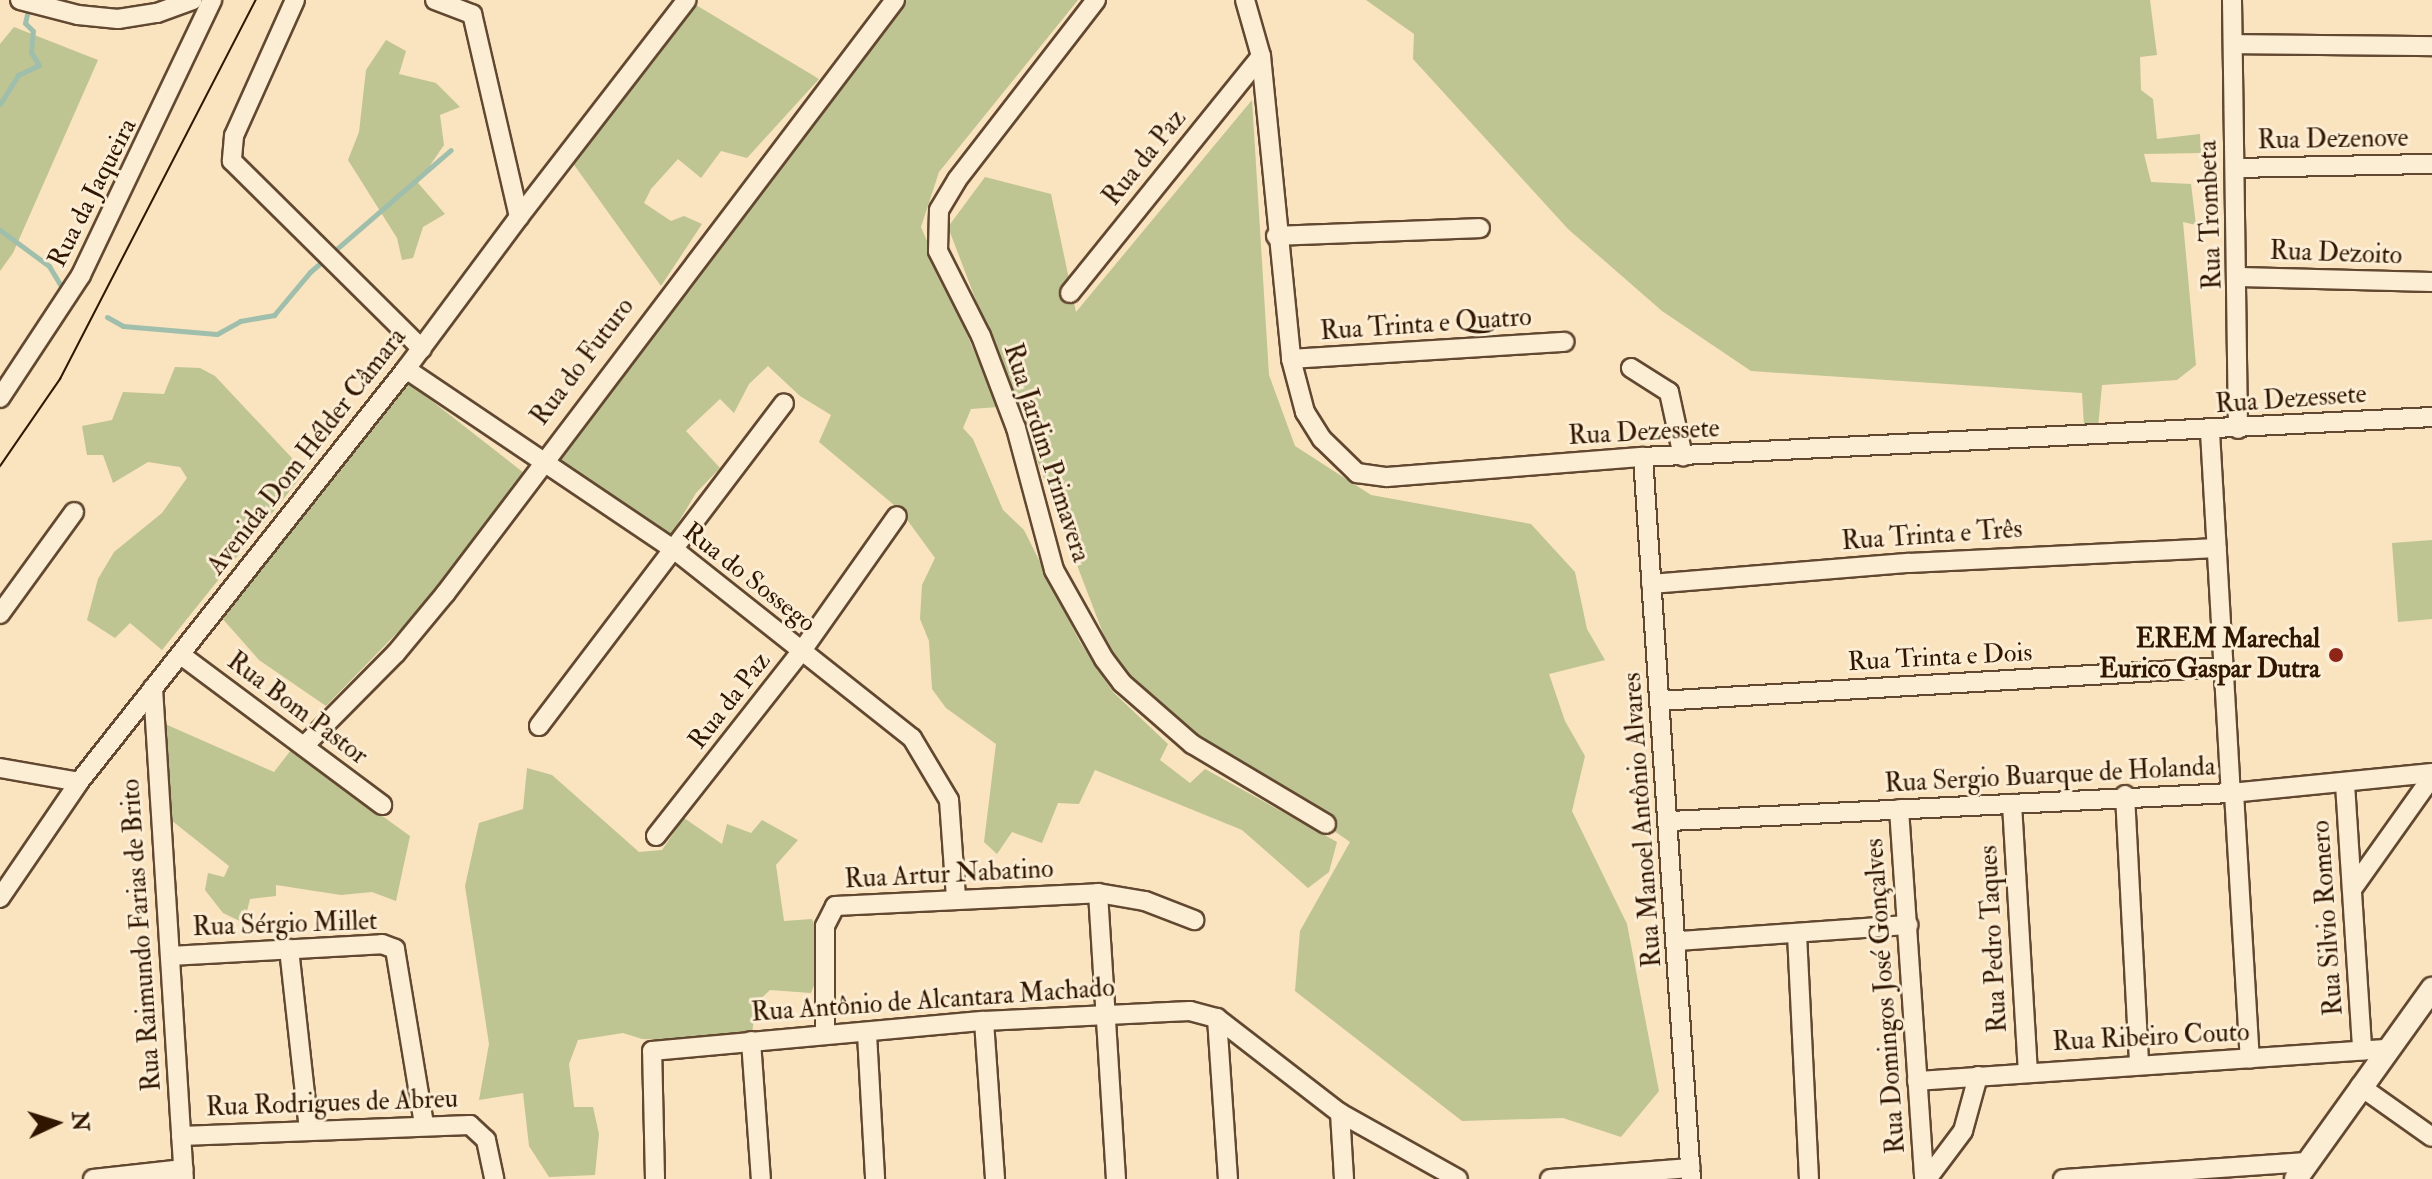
<!DOCTYPE html>
<meta charset="utf-8">
<style>
body{margin:0}
#map{position:relative;width:2432px;height:1179px;overflow:hidden;background:#fae3bf;font-family:"IM FELL Double Pica",serif}
div>[style]{position:absolute}
[style*='--x']{left:calc(var(--x)*1px);top:calc(var(--y)*1px);width:calc(var(--w)*1px);rotate:calc(var(--a)*1deg)}
.green>*{inset:0;background:#bec492}
.stream>*{height:5px;margin:-2.5px;padding:0 2.5px;transform-origin:2.5px;border-radius:2.5px;background:#9fbfac}
.roads{filter:drop-shadow(2px 0 #624830) drop-shadow(-2px 0 #624830) drop-shadow(0 2px #624830) drop-shadow(0 -2px #624830)}
.minor>*{height:18px;margin:-9px;padding:0 9px;transform-origin:9px;border-radius:9px;background:#fcedd5}
.tertiary>*{height:22px;margin:-11px;padding:0 11px;transform-origin:11px;border-radius:11px;background:#fcedd5}
.tram>*{height:2px;margin:-1px;padding:0 1px;transform-origin:1px;border-radius:1px;background:#301500}
.dots>*{width:22px;height:22px;translate:-50% -50%;box-sizing:border-box;border:4px solid #fcedd5;border-radius:50%}
span{translate:-50% -50%;white-space:nowrap;text-align:center;line-height:1.15;-webkit-text-stroke:6px #fcedd5;paint-order:stroke}
.street-label{font-size:26px;color:#301500}
.poi-label{font-size:26px;color:#301500;font-weight:700}
.right{translate:-100% -50%;text-align:right}
.north{position:absolute;left:16px;top:1083px;width:80px;height:80px;-webkit-text-stroke:6px #fcedd5;paint-order:stroke;rotate:86deg;font-size:22px;font-weight:700;line-height:32px;text-align:center;color:#301500}
.north::after{content:'';display:block;margin:auto;width:28px;height:36px;background:#301500;clip-path:polygon(50% 0,100% 100%,50% 72%,0 100%)}
</style>
<div id="map">
<div class="green">
<i style="clip-path:polygon(903px 0,1078px 0,939px 172px,921px 227px,998px 407px,971px 409px,963px 428px,973px 439px,1003px 510px,1024px 530px,1080px 642px,1113px 692px,1168px 744px,1160px 760px,1190px 783px,1205px 769px,1337px 842px,1329px 872px,1308px 888px,1242px 830px,1095px 770px,1079px 804px,1058px 803px,1042px 843px,1012px 832px,997px 854px,984px 842px,996px 744px,946px 708px,932px 689px,929px 641px,920px 619px,922px 585px,935px 558px,900px 510px,819px 442px,831px 415px,800px 396px,768px 366px,749px 384px,734px 413px,720px 399px,686px 431px,720px 468px,696px 493px,665px 545px,554px 461px,825px 111px)"></i>
<i style="clip-path:polygon(1366px 0,2150px 0,2157px 55px,2140px 57px,2141px 90px,2153px 99px,2157px 139px,2200px 134px,2201px 153px,2144px 154px,2151px 182px,2191px 184px,2196px 225px,2183px 222px,2196px 365px,2177px 380px,2102px 385px,2098px 428px,2084px 426px,2082px 393px,1751px 371px,1662px 311px,1568px 229px,1413px 59px,1414px 34px)"></i>
<i style="clip-path:polygon(696px 5px,819px 79px,747px 158px,721px 151px,701px 178px,678px 159px,651px 189px,644px 203px,671px 221px,684px 216px,702px 224px,661px 286px,567px 155px,653px 63px)"></i>
<i style="clip-path:polygon(14px 27px,98px 60px,13px 253px,0 271px,0 44px)"></i>
<i style="clip-path:polygon(386px 40px,406px 51px,399px 74px,436px 83px,460px 107px,440px 115px,444px 145px,418px 183px,445px 214px,423px 227px,413px 258px,402px 260px,397px 238px,348px 160px,359px 132px,366px 70px)"></i>
<i style="clip-path:polygon(1252px 100px,1269px 375px,1295px 446px,1371px 495px,1531px 524px,1575px 572px,1587px 629px,1605px 660px,1549px 674px,1565px 721px,1585px 756px,1572px 811px,1627px 924px,1659px 1091px,1621px 1137px,1563px 1118px,1462px 1121px,1295px 991px,1300px 931px,1350px 842px,1122px 683px,948px 227px,985px 177px,1051px 194px,1076px 312px)"></i>
<i style="clip-path:polygon(175px 367px,200px 368px,215px 376px,305px 472px,162px 650px,130px 623px,115px 638px,87px 620px,98px 579px,114px 552px,162px 513px,187px 478px,180px 467px,148px 462px,113px 483px,103px 455px,87px 455px,82px 426px,112px 420px,123px 392px,164px 394px)"></i>
<i style="clip-path:polygon(409px 383px,524px 473px,426px 603px,326px 706px,259px 660px,221px 617px)"></i>
<i style="clip-path:polygon(2432px 540px,2432px 619px,2398px 622px,2392px 543px)"></i>
<i style="clip-path:polygon(165px 724px,274px 772px,291px 750px,410px 836px,396px 901px,372px 892px,341px 895px,276px 885px,276px 896px,250px 899px,244px 923px,223px 913px,205px 890px,208px 873px,224px 877px,229px 866px,171px 820px)"></i>
<i style="clip-path:polygon(527px 768px,552px 775px,639px 852px,662px 850px,684px 818px,722px 844px,727px 824px,751px 833px,762px 820px,798px 840px,776px 865px,784px 921px,812px 919px,826px 955px,811px 993px,770px 990px,756px 1003px,751px 1041px,642px 1039px,623px 1033px,578px 1040px,569px 1064px,574px 1107px,593px 1107px,599px 1134px,595px 1175px,549px 1177px,529px 1146px,523px 1093px,479px 1100px,489px 1044px,465px 886px,479px 823px,523px 809px)"></i>
</div>
<div class="stream">
<i style="--x:0;--y:104;--w:34;--a:-58"></i>
<i style="--x:18;--y:75;--w:23;--a:-25"></i>
<i style="--x:39;--y:65;--w:15;--a:-122"></i>
<i style="--x:31;--y:52;--w:21;--a:-85"></i>
<i style="--x:33;--y:31;--w:11;--a:-135"></i>
<i style="--x:25;--y:23;--w:18;--a:-77"></i>
<i style="--x:0;--y:230;--w:61;--a:36.3"></i>
<i style="--x:49;--y:266;--w:27;--a:59"></i>
<i style="--x:107;--y:317;--w:18;--a:29"></i>
<i style="--x:123;--y:326;--w:94;--a:4.9"></i>
<i style="--x:217;--y:334;--w:26;--a:-29"></i>
<i style="--x:240;--y:321;--w:35;--a:-10"></i>
<i style="--x:274;--y:315;--w:56;--a:-50.1"></i>
<i style="--x:310;--y:272;--w:186;--a:-40.9"></i>
</div>
<div class="roads">
<div class="minor">
<i style="--x:20;--y:0;--w:60;--a:14.5"></i>
<i style="--x:78;--y:15;--w:40;--a:5.7"></i>
<i style="--x:118;--y:19;--w:39;--a:-9"></i>
<i style="--x:157;--y:13;--w:38;--a:-20"></i>
<i style="--x:295;--y:0;--w:149;--a:114.2"></i>
<i style="--x:234;--y:136;--w:25;--a:95"></i>
<i style="--x:232;--y:161;--w:267;--a:44.7"></i>
<i style="--x:435;--y:0;--w:40;--a:21"></i>
<i style="--x:1096;--y:0;--w:227;--a:127.7"></i>
<i style="--x:957;--y:180;--w:35;--a:121"></i>
<i style="--x:939;--y:210;--w:41;--a:91.4"></i>
<i style="--x:938;--y:251;--w:95;--a:63.2"></i>
<i style="--x:981;--y:336;--w:98;--a:69.2"></i>
<i style="--x:1016;--y:428;--w:147;--a:75"></i>
<i style="--x:1054;--y:570;--w:102;--a:60.7"></i>
<i style="--x:1104;--y:659;--w:30;--a:53"></i>
<i style="--x:1122;--y:683;--w:93;--a:41.1"></i>
<i style="--x:1192;--y:744;--w:156;--a:30.8"></i>
<i style="--x:1245;--y:0;--w:58;--a:74.1"></i>
<i style="--x:1261;--y:56;--w:304;--a:84.3"></i>
<i style="--x:1291;--y:359;--w:55;--a:75.2"></i>
<i style="--x:1305;--y:412;--w:32;--a:58"></i>
<i style="--x:1322;--y:439;--w:49;--a:44.2"></i>
<i style="--x:1357;--y:473;--w:30;--a:8"></i>
<i style="--x:1387;--y:477;--w:257;--a:-4.5"></i>
<i style="--x:1643;--y:457;--w:790;--a:-2.9"></i>
<i style="--x:2232;--y:0;--w:429;--a:89.2"></i>
<i style="--x:2233;--y:44;--w:199;--a:0.6"></i>
<i style="--x:2235;--y:168;--w:197;--a:-1.2"></i>
<i style="--x:519;--y:217;--w:274;--a:-52.3"></i>
<i style="--x:1276;--y:236;--w:204;--a:-2.2"></i>
<i style="--x:2239;--y:277;--w:193;--a:1.5"></i>
<i style="--x:1070;--y:293;--w:304;--a:-51.1"></i>
<i style="--x:1291;--y:359;--w:274;--a:-3.6"></i>
<i style="--x:1631;--y:368;--w:45;--a:32.3"></i>
<i style="--x:1669;--y:392;--w:66;--a:77.7"></i>
<i style="--x:406;--y:369;--w:326;--a:34"></i>
<i style="--x:676;--y:551;--w:301;--a:38.4"></i>
<i style="--x:912;--y:738;--w:72;--a:59.2"></i>
<i style="--x:949;--y:800;--w:98;--a:85.9"></i>
<i style="--x:0;--y:398;--w:147;--a:-56.6"></i>
<i style="--x:81;--y:275;--w:305;--a:-64.5"></i>
<i style="--x:2210;--y:432;--w:362;--a:86.7"></i>
<i style="--x:1643;--y:457;--w:724;--a:86.2"></i>
<i style="--x:1651;--y:584;--w:259;--a:-4.7"></i>
<i style="--x:1909;--y:563;--w:308;--a:-2.8"></i>
<i style="--x:0;--y:614;--w:126;--a:-54"></i>
<i style="--x:181;--y:655;--w:251;--a:36.7"></i>
<i style="--x:153;--y:688;--w:492;--a:86.4"></i>
<i style="--x:1659;--y:701;--w:566;--a:-3.44"></i>
<i style="--x:539;--y:726;--w:405;--a:-52.8"></i>
<i style="--x:304;--y:746;--w:131;--a:-45.3"></i>
<i style="--x:396;--y:653;--w:77;--a:-50.3"></i>
<i style="--x:445;--y:594;--w:745;--a:-52.85"></i>
<i style="--x:0;--y:768;--w:80;--a:10"></i>
<i style="--x:2345;--y:784;--w:267;--a:86.3"></i>
<i style="--x:2234;--y:793;--w:266;--a:86.6"></i>
<i style="--x:2125;--y:795;--w:270;--a:87"></i>
<i style="--x:2012;--y:804;--w:268;--a:86.6"></i>
<i style="--x:1899;--y:809;--w:371;--a:86.1"></i>
<i style="--x:1670;--y:821;--w:562;--a:-2.86"></i>
<i style="--x:2231;--y:793;--w:202;--a:-5.7"></i>
<i style="--x:656;--y:836;--w:234;--a:-51.8"></i>
<i style="--x:801;--y:652;--w:166;--a:-54.8"></i>
<i style="--x:2353;--y:888;--w:136;--a:-54.6"></i>
<i style="--x:1098;--y:893;--w:287;--a:86.4"></i>
<i style="--x:0;--y:898;--w:140;--a:-55.7"></i>
<i style="--x:79;--y:782;--w:527;--a:-51.63"></i>
<i style="--x:406;--y:369;--w:189;--a:-53.4"></i>
<i style="--x:519;--y:217;--w:208;--a:-103"></i>
<i style="--x:1797;--y:934;--w:245;--a:87.2"></i>
<i style="--x:1679;--y:941;--w:230;--a:-4"></i>
<i style="--x:289;--y:949;--w:182;--a:83.7"></i>
<i style="--x:170;--y:956;--w:212;--a:-3.2"></i>
<i style="--x:382;--y:944;--w:14;--a:21"></i>
<i style="--x:395;--y:949;--w:177;--a:80.6"></i>
<i style="--x:1217;--y:1018;--w:161;--a:86.1"></i>
<i style="--x:984;--y:1021;--w:158;--a:86"></i>
<i style="--x:825;--y:1034;--w:108;--a:-90"></i>
<i style="--x:825;--y:926;--w:22;--a:-63"></i>
<i style="--x:835;--y:906;--w:263;--a:-2.8"></i>
<i style="--x:1098;--y:893;--w:48;--a:9.7"></i>
<i style="--x:1145;--y:901;--w:53;--a:21.2"></i>
<i style="--x:867;--y:1034;--w:145;--a:86.8"></i>
<i style="--x:751;--y:1041;--w:138;--a:85.9"></i>
<i style="--x:1917;--y:1081;--w:471;--a:-3.9"></i>
<i style="--x:2360;--y:1086;--w:88;--a:35.3"></i>
<i style="--x:1340;--y:1113;--w:66;--a:86.5"></i>
<i style="--x:181;--y:1136;--w:289;--a:-2.2"></i>
<i style="--x:470;--y:1125;--w:22;--a:43"></i>
<i style="--x:486;--y:1140;--w:40;--a:78"></i>
<i style="--x:93;--y:1179;--w:91;--a:-6.3"></i>
<i style="--x:655;--y:1179;--w:128;--a:-91.3"></i>
<i style="--x:652;--y:1051;--w:333;--a:-5.2"></i>
<i style="--x:984;--y:1021;--w:206;--a:-2.8"></i>
<i style="--x:1190;--y:1011;--w:28;--a:15"></i>
<i style="--x:1217;--y:1018;--w:155;--a:37.7"></i>
<i style="--x:1340;--y:1113;--w:135;--a:29.2"></i>
<i style="--x:1550;--y:1179;--w:141;--a:-4.5"></i>
<i style="--x:1927;--y:1179;--w:60;--a:-53.1"></i>
<i style="--x:1963;--y:1131;--w:57;--a:-74.7"></i>
<i style="--x:2063;--y:1179;--w:242;--a:-4"></i>
</div>
<div class="tertiary">
<i style="--x:2296;--y:1179;--w:234;--a:-54.4"></i>
</div>
</div>
<div class="tram">
<i style="--x:0;--y:466;--w:106;--a:-55.4"></i>
<i style="--x:60;--y:379;--w:427;--a:-62.7"></i>
</div>
<div class="dots">
<i style="left:2336px;top:655px;background:#8f2418"></i>
</div>
<div class="street-label">
<span style="left:2333px;top:140px;rotate:-1deg">Rua Dezenove</span>
<span style="left:1145px;top:158px;rotate:-51deg">Rua da Paz</span>
<span style="left:93px;top:193px;rotate:-63deg">Rua da Jaqueira</span>
<span style="left:2211px;top:215px;rotate:-92deg">Rua Trombeta</span>
<span style="left:2336px;top:254px;rotate:2deg">Rua Dezoito</span>
<span style="left:1426px;top:325px;rotate:-4deg">Rua Trinta e Quatro</span>
<span style="left:583px;top:362px;rotate:-53deg">Rua do Futuro</span>
<span style="left:2291px;top:400px;rotate:-4deg">Rua Dezessete</span>
<span style="left:1644px;top:433px;rotate:-3deg">Rua Dezessete</span>
<span style="left:307px;top:452px;rotate:-52deg">Avenida Dom Hélder Câmara</span>
<span style="left:1046px;top:453px;rotate:72deg">Rua Jardim Primavera</span>
<span style="left:1932px;top:536px;rotate:-4deg">Rua Trinta e Três</span>
<span style="left:749px;top:578px;rotate:38deg">Rua do Sossego</span>
<span style="left:1940px;top:658px;rotate:-3deg">Rua Trinta e Dois</span>
<span style="left:730px;top:701px;rotate:-52deg">Rua da Paz</span>
<span style="left:297px;top:709px;rotate:37deg">Rua Bom Pastor</span>
<span style="left:2050px;top:776px;rotate:-3deg">Rua Sergio Buarque de Holanda</span>
<span style="left:1643px;top:820px;rotate:-94deg">Rua Manoel Antônio Alvares</span>
<span style="left:949px;top:875px;rotate:-3deg">Rua Artur Nabatino</span>
<span style="left:2328px;top:918px;rotate:-94deg">Rua Silvio Romero</span>
<span style="left:285px;top:925px;rotate:-2deg">Rua Sérgio Millet</span>
<span style="left:142px;top:935px;rotate:-94deg">Rua Raimundo Farias de Brito</span>
<span style="left:1994px;top:939px;rotate:-93deg">Rua Pedro Taques</span>
<span style="left:1886px;top:996px;rotate:-94deg">Rua Domingos José Gonçalves</span>
<span style="left:933px;top:1001px;rotate:-4deg">Rua Antônio de Alcantara Machado</span>
<span style="left:2151px;top:1038px;rotate:-3deg">Rua Ribeiro Couto</span>
<span style="left:332px;top:1104px;rotate:-2deg">Rua Rodrigues de Abreu</span>
</div>
<div class="poi-label">
<span class="right" style="left:2320px;top:655px">EREM Marechal<br>Eurico Gaspar Dutra</span>
</div>
<div class="north">N</div>
</div>
